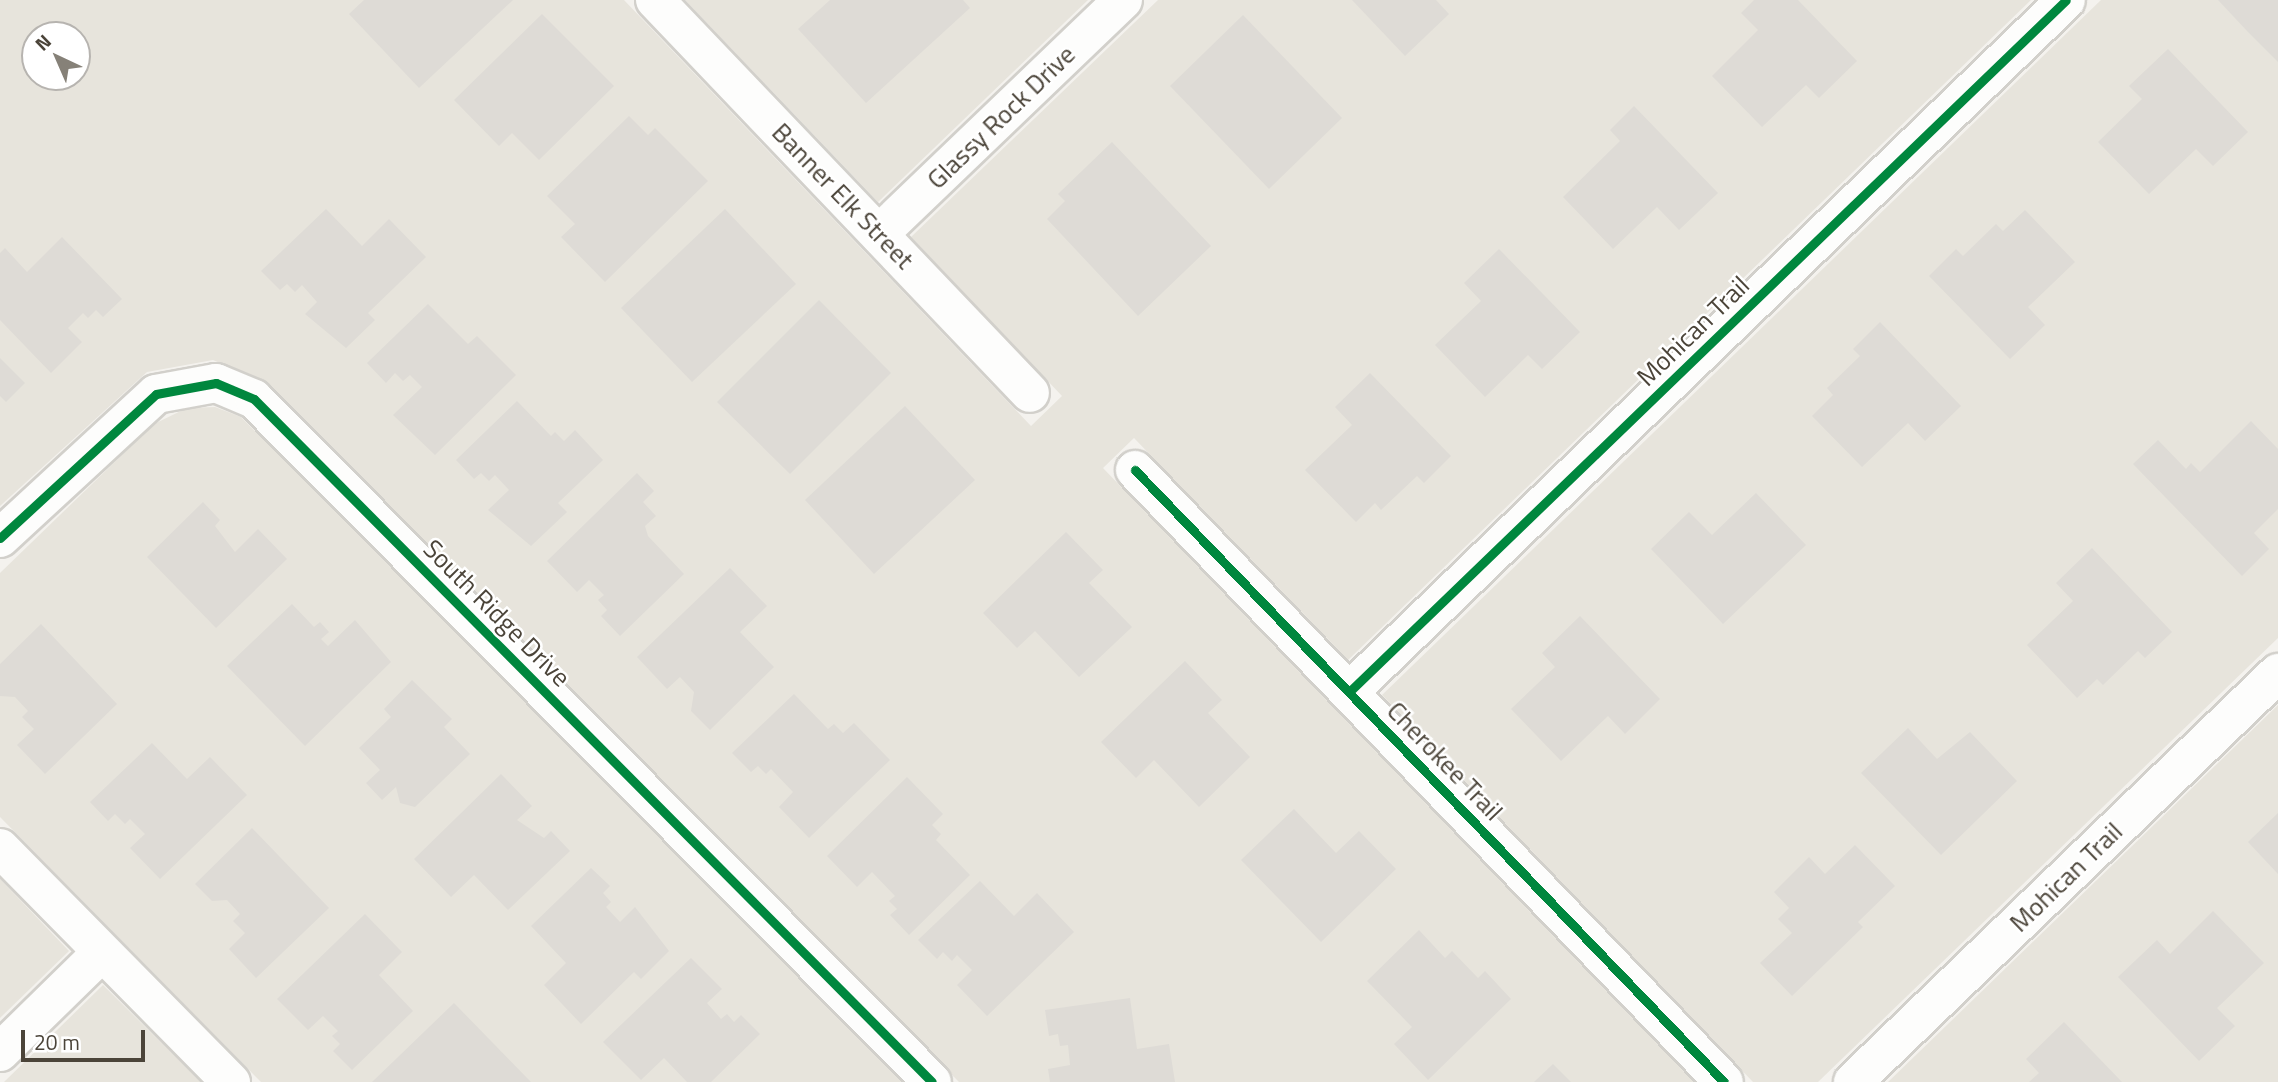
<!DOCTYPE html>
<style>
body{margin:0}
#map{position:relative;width:2278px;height:1082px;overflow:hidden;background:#f4f2ee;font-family:"Titillium Web",sans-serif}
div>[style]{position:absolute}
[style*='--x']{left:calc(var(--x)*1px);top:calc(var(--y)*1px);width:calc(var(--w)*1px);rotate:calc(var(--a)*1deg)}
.residential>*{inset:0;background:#e7e4dc}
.building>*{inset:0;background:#dedbd6}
.roads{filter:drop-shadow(2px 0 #d2d0cb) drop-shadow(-2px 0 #d2d0cb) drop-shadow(0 2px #d2d0cb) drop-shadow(0 -2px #d2d0cb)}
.street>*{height:38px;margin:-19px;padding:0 19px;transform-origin:19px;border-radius:19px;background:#fdfdfc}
.cycleway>*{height:9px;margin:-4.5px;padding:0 4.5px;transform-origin:4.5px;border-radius:4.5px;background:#00873e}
span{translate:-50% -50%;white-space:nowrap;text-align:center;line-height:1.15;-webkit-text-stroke:5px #fff;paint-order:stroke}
.street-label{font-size:26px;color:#4b4439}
.north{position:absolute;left:21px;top:21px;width:70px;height:70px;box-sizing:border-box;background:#fff;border:2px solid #b7b4b0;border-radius:50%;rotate:316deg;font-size:19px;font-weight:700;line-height:28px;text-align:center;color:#4b4439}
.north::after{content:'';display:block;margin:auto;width:24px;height:32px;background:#868178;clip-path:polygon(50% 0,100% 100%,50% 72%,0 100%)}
.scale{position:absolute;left:21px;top:1030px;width:124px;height:32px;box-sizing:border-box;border:4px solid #4b4439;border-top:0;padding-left:9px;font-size:21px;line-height:24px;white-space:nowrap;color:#4b4439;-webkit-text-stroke:5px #fff;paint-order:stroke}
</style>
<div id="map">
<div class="residential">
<i style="clip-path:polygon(evenodd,0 0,624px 0,1031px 426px,1062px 396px,911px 237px,1158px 0,2031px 0,1348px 660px,1134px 438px,1103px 468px,1694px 1082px,959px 1082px,269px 384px,213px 360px,147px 372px,0 506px,0 0,35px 35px,77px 35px,77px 77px,35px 77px,35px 35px)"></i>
<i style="clip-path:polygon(685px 0,1088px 0,878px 202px)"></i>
<i style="clip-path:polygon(2101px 0,2278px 0,2278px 638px,1818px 1082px,1753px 1082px,1382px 695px)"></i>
<i style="clip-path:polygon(215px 407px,241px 417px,904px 1082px,261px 1082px,0 817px,0 573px,154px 424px,187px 408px)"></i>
<i style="clip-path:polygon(2278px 705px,2278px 1082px,1888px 1082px)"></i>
<i style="clip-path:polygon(0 879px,69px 951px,0 1018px)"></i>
<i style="clip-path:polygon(103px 985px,201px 1082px,4px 1082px)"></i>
</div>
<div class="building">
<i style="clip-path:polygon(364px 0,513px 0,419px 88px,349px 14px)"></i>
<i style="clip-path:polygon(830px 0,963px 0,970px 8px,866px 103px,798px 29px)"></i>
<i style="clip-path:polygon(1352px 0,1436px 0,1449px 14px,1405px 56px)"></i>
<i style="clip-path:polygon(1754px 0,1798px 0,1857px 61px,1819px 98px,1806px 85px,1762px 127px,1712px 76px,1758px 30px,1741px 13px)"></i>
<i style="clip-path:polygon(2218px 0,2278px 0,2278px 62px,2248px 32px)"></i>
<i style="clip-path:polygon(542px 14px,614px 86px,539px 160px,512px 133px,499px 146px,454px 100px)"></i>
<i style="clip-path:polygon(1243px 15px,1342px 118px,1269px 189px,1170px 86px)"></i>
<i style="clip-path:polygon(2168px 49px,2248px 132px,2213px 166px,2196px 149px,2149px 194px,2098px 142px,2142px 99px,2129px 86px)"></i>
<i style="clip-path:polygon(1634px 106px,1718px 193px,1679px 230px,1657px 207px,1613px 249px,1563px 197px,1620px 141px,1610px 130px)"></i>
<i style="clip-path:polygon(629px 116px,648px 135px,655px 128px,708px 181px,605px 282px,561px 237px,575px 224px,547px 196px)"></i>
<i style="clip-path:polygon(1112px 142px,1211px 246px,1138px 316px,1047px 219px,1065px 201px,1058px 194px)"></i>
<i style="clip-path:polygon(326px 209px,362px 246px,389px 219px,426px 257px,368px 313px,375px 320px,346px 348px,305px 314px,317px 302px,302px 285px,295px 292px,287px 284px,280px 290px,261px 271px)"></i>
<i style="clip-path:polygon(725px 209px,796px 284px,692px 382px,621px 308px)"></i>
<i style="clip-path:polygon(2025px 210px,2075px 262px,2028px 307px,2045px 325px,2010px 359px,1929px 276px,1956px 249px,1963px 256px,1996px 224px,2003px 231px)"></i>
<i style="clip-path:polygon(62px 237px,122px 299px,103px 317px,96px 310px,88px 318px,83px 313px,68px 328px,82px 342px,51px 373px,0 320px,0 253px,5px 248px,27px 272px)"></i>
<i style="clip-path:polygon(1499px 249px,1580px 332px,1542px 369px,1528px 355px,1485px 397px,1435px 345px,1481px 301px,1464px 283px)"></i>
<i style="clip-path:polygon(819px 300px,891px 373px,790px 474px,717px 402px)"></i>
<i style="clip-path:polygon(428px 304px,468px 344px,477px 336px,516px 375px,435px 455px,393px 415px,422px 387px,410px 375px,403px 381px,395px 373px,386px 383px,367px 363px)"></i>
<i style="clip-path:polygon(1880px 322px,1961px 406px,1925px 441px,1908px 423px,1862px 467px,1812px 416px,1833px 395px,1827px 388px,1860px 356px,1853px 349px)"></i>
<i style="clip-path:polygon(0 358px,25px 383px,6px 402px,0 396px)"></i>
<i style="clip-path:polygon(1370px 373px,1451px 456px,1424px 483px,1417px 476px,1381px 510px,1375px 503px,1356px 522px,1305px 470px,1352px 425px,1335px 407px)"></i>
<i style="clip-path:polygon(517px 401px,551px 436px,555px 432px,564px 441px,575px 430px,603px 460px,558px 503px,567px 512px,531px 546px,488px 510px,509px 490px,495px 475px,489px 481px,481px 473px,474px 479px,456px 460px)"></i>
<i style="clip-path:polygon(905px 406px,975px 480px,874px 574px,805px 500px)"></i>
<i style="clip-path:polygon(2251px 421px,2278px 449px,2278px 509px,2254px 533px,2269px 549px,2242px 576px,2133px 464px,2158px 440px,2186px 469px,2191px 463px,2200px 472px)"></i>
<i style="clip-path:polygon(637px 473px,654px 491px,643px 502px,656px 516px,645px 526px,648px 536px,684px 574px,620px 636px,601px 616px,607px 610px,598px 600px,604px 595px,589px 580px,577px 592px,547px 561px)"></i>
<i style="clip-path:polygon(1756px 493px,1806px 545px,1723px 624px,1651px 549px,1689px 512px,1712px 535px)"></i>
<i style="clip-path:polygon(203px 502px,220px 520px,215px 526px,235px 552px,258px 529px,287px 559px,216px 628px,147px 557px)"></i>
<i style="clip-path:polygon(1066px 532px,1103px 570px,1089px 583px,1132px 627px,1079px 677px,1035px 631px,1017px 648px,983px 613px)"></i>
<i style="clip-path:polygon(2092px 548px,2172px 632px,2145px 658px,2138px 651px,2103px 685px,2097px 679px,2077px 698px,2027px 645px,2073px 601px,2056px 583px)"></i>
<i style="clip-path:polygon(730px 568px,767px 606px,740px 632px,774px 667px,710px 730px,691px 711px,694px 692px,680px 677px,667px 689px,637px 657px)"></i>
<i style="clip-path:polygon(292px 604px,314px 627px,320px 622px,329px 632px,321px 639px,328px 646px,355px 620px,391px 662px,305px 746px,227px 666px)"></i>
<i style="clip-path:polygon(1580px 616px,1660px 699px,1625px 734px,1608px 716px,1561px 761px,1511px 709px,1555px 667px,1542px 653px)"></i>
<i style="clip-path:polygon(41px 624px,117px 704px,45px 774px,17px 745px,34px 729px,22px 717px,28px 711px,15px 697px,0 696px,0 664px)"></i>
<i style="clip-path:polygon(1185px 661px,1222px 700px,1208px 713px,1250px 757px,1199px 807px,1154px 760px,1136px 778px,1101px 742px)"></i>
<i style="clip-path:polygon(412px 680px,452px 719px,444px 727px,470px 754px,415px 807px,400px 803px,396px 787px,382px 800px,366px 783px,380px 770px,359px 748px,391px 717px,384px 709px)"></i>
<i style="clip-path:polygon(794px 694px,828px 729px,834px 724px,843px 733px,854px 723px,890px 760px,809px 838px,779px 807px,793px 792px,771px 769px,766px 774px,758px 766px,751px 772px,732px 753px)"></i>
<i style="clip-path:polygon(1908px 728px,1937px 759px,1970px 732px,2017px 781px,1941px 855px,1861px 773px)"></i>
<i style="clip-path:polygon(152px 743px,187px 779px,210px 757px,247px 795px,160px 879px,130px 848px,145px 834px,130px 819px,125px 824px,115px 814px,108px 821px,90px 802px)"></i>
<i style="clip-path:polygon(501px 774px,532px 806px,517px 820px,544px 838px,551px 831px,570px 851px,508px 910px,474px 875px,451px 897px,414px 859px)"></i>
<i style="clip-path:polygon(907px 777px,943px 814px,932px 825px,941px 834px,936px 840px,970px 875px,909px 935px,890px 915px,897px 909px,889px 901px,895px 896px,872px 872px,857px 887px,827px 856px)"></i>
<i style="clip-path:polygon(1294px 809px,1336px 853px,1359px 831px,1396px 869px,1321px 942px,1241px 860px)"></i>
<i style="clip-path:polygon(2278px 813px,2278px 874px,2248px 842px)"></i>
<i style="clip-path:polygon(252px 828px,329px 908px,256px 978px,229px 949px,245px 933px,233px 921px,240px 914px,227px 900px,212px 901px,195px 884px)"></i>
<i style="clip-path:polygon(1855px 845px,1895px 886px,1858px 922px,1863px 927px,1792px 996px,1760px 963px,1792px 933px,1778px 919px,1789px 908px,1774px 892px,1809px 857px,1825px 874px)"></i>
<i style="clip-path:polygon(591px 868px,610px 886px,603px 893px,611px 902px,606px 907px,620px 922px,635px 907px,669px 951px,641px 979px,634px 972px,581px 1024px,544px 985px,566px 963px,531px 926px)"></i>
<i style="clip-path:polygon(980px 881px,1014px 916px,1037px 893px,1074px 932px,987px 1016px,957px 985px,972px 970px,957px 955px,952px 961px,943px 952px,937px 959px,918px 940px)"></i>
<i style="clip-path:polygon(2213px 911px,2264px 963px,2217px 1008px,2235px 1026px,2199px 1061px,2118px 977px,2157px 940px,2170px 954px)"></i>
<i style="clip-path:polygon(365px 914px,402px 952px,379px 975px,413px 1011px,352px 1070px,333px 1051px,340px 1044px,332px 1036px,338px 1031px,323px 1016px,308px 1030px,277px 999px)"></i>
<i style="clip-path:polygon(1419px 930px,1445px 958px,1452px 951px,1478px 978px,1485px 971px,1511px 999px,1428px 1080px,1394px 1044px,1412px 1027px,1367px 981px)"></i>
<i style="clip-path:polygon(691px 958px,722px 989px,707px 1003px,721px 1019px,727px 1014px,734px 1022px,741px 1015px,760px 1034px,711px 1082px,687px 1082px,664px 1058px,641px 1080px,603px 1042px)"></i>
<i style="clip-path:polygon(1130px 998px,1137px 1049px,1169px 1044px,1175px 1082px,1050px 1082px,1048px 1069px,1070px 1065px,1068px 1045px,1060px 1046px,1058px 1034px,1049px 1036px,1045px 1010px)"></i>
<i style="clip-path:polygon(454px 1003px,531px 1082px,372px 1082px,397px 1058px)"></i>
<i style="clip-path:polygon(2064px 1022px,2095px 1054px,2122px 1082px,2029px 1082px,2039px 1073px,2026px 1059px)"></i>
<i style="clip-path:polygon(1553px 1064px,1571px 1082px,1534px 1082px)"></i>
</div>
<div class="roads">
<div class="street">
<i style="--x:655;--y:0;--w:543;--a:46.34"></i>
<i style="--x:879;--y:234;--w:338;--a:-43.8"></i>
<i style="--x:1135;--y:470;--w:849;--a:46.1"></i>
<i style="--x:0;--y:538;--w:212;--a:-42.7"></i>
<i style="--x:156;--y:394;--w:61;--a:-10.4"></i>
<i style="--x:216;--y:383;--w:41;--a:22.8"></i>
<i style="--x:254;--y:399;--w:962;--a:45.21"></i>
<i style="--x:1349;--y:692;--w:996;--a:-43.98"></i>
<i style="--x:0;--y:848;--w:329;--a:45.4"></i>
<i style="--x:0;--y:1052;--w:141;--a:-44.4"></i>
<i style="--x:1853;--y:1082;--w:590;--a:-43.9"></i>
</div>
</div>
<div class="cycleway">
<i style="--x:1135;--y:470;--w:849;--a:46.1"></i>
<i style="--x:0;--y:538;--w:212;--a:-42.7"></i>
<i style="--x:156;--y:394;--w:61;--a:-10.4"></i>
<i style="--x:216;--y:383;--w:41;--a:22.8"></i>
<i style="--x:254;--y:399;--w:962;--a:45.21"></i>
<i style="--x:1349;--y:692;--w:996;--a:-43.98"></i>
</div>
<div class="street-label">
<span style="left:1001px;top:117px;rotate:-44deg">Glassy Rock Drive</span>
<span style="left:843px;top:196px;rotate:46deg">Banner Elk Street</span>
<span style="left:1693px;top:331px;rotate:-44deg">Mohican Trail</span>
<span style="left:497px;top:613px;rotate:45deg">South Ridge Drive</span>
<span style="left:1445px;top:761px;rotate:46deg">Cherokee Trail</span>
<span style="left:2066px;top:877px;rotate:-44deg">Mohican Trail</span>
</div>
<div class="north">N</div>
<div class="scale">20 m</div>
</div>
